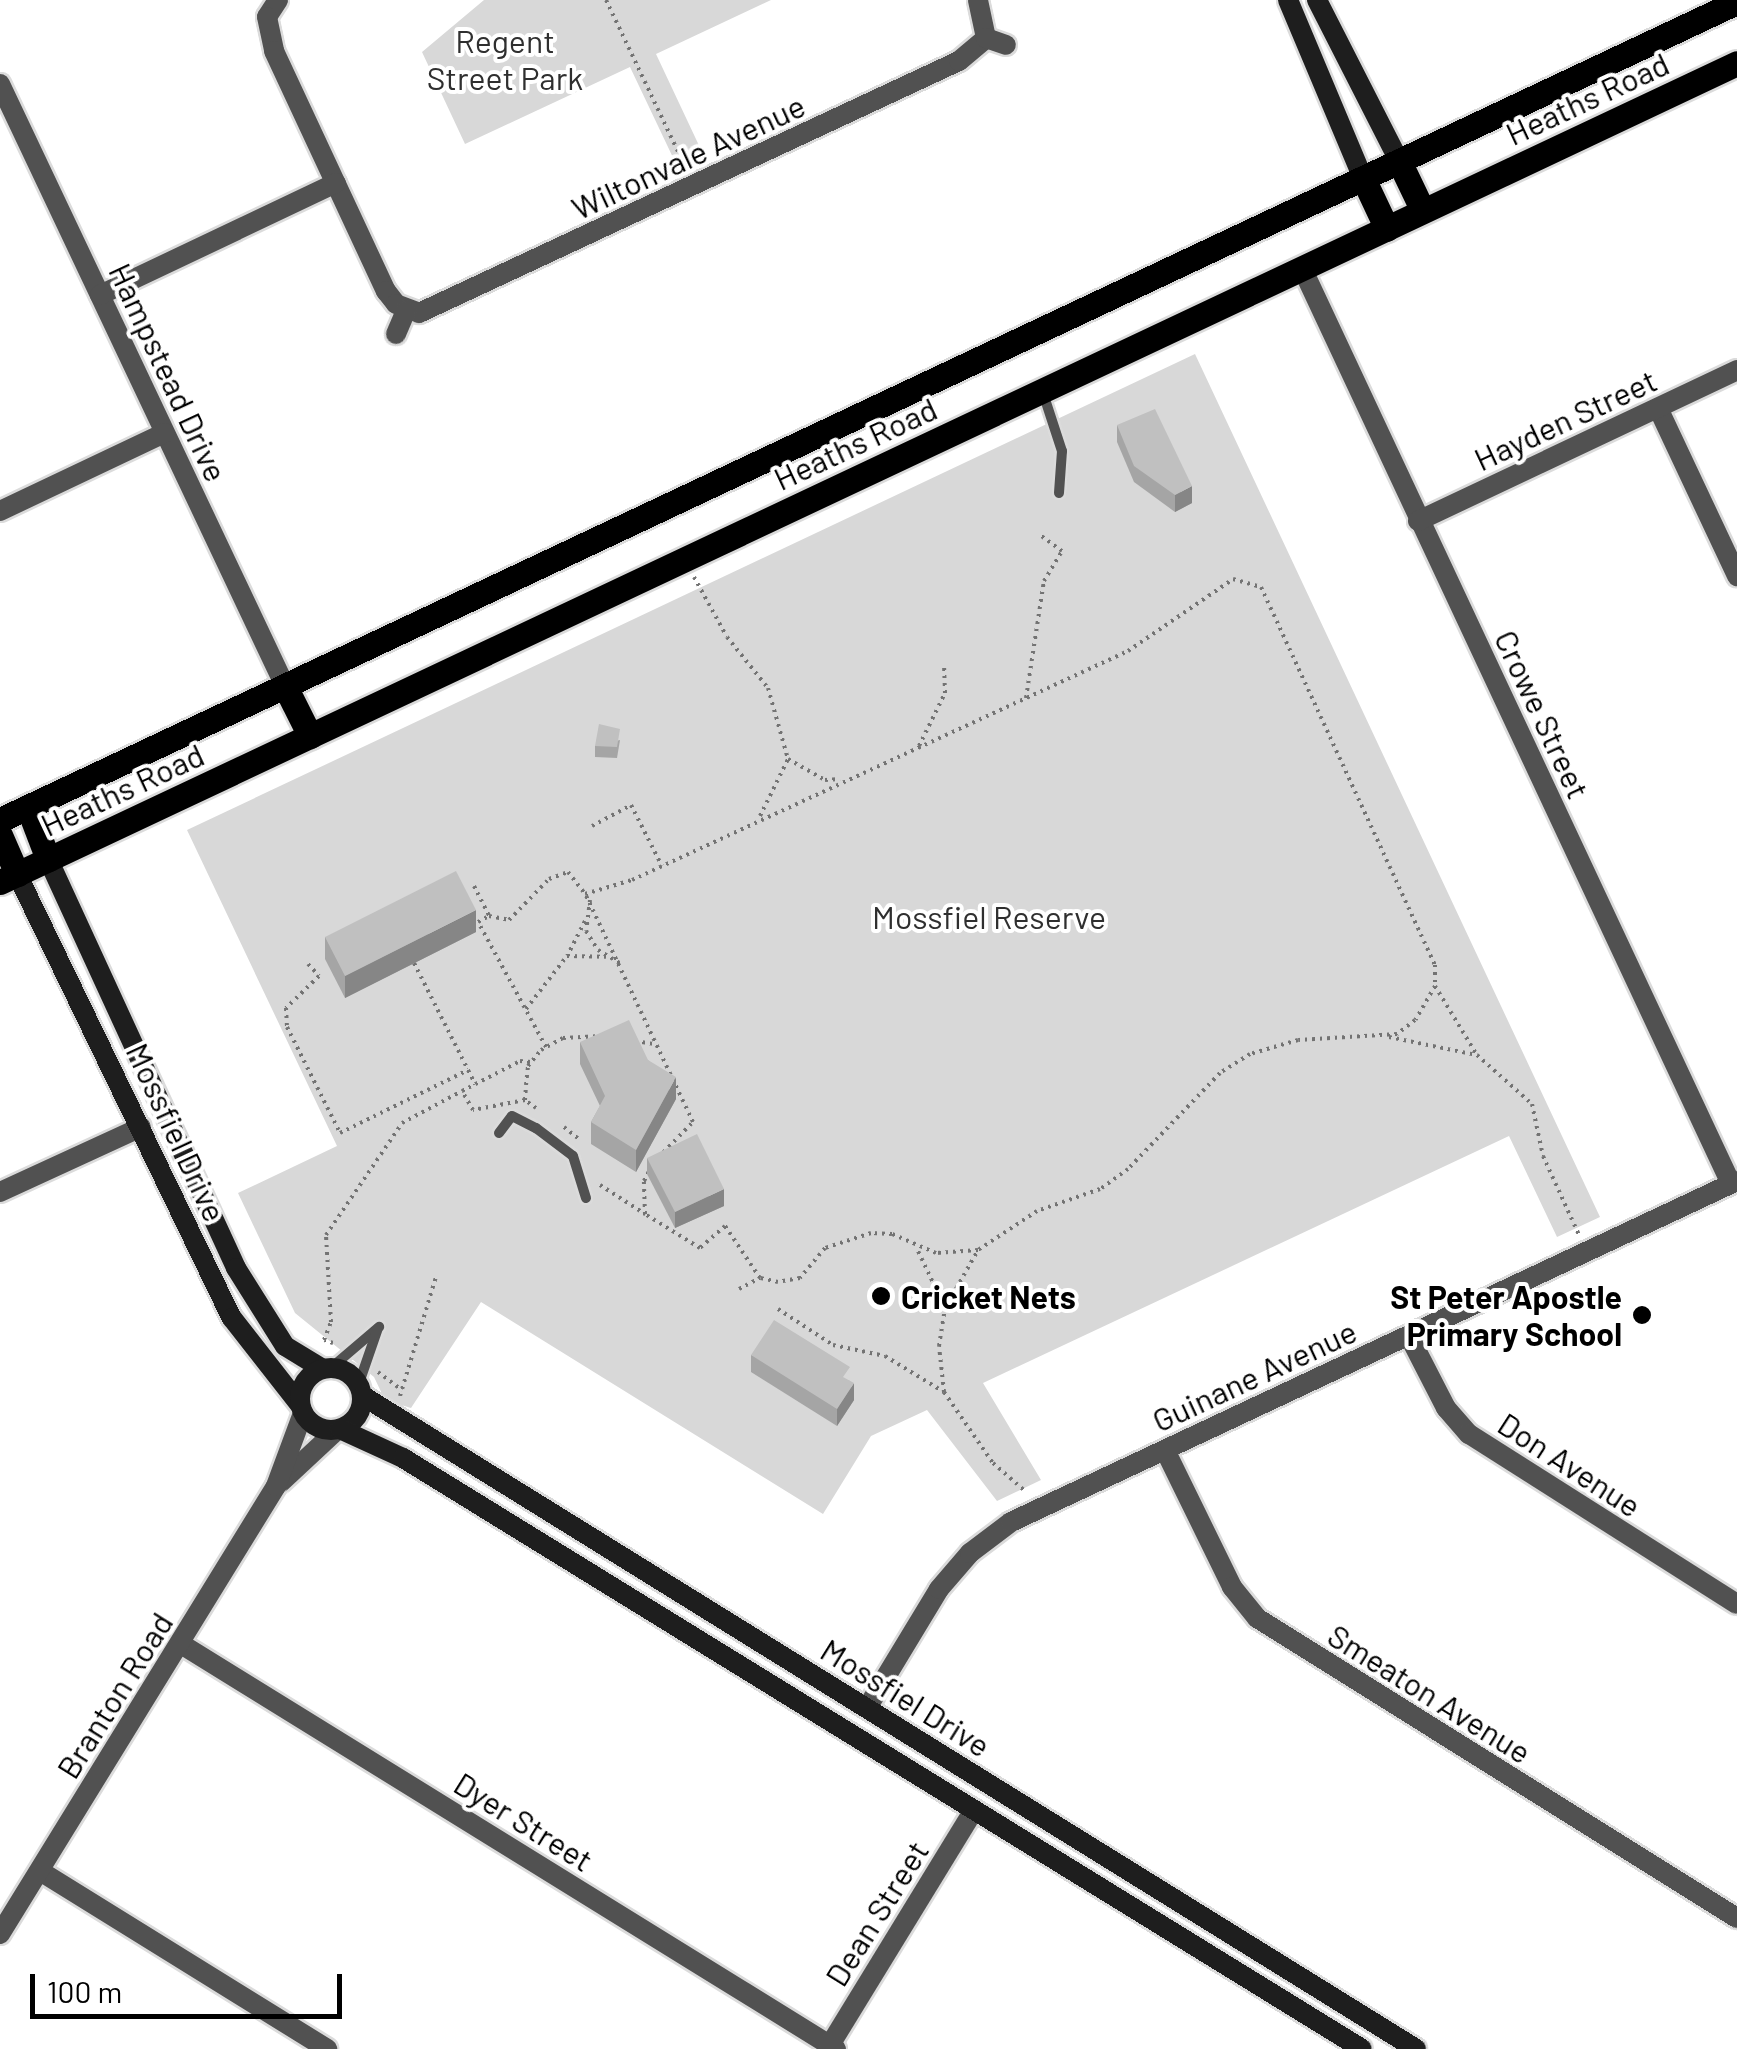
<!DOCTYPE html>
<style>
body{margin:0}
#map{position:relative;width:1737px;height:2049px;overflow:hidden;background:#fff;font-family:Barlow,sans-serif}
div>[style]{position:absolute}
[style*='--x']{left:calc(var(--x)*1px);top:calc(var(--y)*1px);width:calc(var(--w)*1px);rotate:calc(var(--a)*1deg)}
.green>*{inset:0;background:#d8d8d8}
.path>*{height:4px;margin-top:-2px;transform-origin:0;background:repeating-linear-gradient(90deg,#737373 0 2.5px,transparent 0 7.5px)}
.roads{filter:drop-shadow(2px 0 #dbdbdb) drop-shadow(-2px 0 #dbdbdb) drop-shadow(0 2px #dbdbdb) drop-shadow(0 -2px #dbdbdb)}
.lane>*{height:10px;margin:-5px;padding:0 5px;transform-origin:5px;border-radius:5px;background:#515151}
.street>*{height:20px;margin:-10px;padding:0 10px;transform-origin:10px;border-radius:10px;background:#515151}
.secondary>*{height:20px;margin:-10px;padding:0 10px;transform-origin:10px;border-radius:10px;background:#1e1e1e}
.secondary>.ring{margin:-10px;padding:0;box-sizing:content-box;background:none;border:20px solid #1e1e1e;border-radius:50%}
.primary>*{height:25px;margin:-12.5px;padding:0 12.5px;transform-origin:12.5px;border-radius:12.5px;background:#000}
.wall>*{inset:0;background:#a5a5a5}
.shaded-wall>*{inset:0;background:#868686}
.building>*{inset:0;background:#c0c0c0}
.dots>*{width:28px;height:28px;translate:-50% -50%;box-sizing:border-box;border:5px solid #fff;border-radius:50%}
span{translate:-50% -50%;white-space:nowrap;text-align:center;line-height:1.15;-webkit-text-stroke:8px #fff;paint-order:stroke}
.park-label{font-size:32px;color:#2f2f2f}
.street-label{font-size:32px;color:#000}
.poi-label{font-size:32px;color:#000;font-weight:700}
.left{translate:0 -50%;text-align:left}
.right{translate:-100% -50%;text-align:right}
.scale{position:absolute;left:30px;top:1974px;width:312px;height:45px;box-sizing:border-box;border:5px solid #000;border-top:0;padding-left:12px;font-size:30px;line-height:35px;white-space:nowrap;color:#000;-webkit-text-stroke:8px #fff;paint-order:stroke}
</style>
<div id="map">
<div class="green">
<i style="clip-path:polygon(484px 0,771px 0,656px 54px,703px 154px,677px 166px,630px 67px,465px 144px,422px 52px)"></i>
<i style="clip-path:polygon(1195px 354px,1600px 1217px,1557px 1237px,1509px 1136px,983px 1383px,1041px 1480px,997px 1501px,927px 1410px,871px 1436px,823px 1514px,481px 1302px,411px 1408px,385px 1400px,374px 1377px,295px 1313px,238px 1193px,337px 1146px,187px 830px)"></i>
</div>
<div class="path">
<i style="--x:606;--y:0;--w:184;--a:64.6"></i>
<i style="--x:694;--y:577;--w:68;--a:61.2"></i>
<i style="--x:727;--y:637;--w:65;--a:51.2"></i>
<i style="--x:768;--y:688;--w:74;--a:74.3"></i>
<i style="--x:788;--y:759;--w:43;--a:29.6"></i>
<i style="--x:825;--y:780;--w:15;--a:-4"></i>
<i style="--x:1233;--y:579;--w:29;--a:16"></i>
<i style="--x:1261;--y:587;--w:416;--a:65.3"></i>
<i style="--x:1435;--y:965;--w:21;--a:90"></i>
<i style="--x:1435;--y:986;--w:39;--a:120"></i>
<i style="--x:1415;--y:1020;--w:23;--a:142"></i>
<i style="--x:1397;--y:1034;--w:99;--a:176.5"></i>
<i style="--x:1298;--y:1040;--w:50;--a:163.7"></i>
<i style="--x:1250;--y:1054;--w:36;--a:148"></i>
<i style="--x:1220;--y:1073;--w:133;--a:133.8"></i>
<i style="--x:1128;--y:1169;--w:34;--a:144"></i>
<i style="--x:1100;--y:1189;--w:67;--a:160.8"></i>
<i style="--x:1037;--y:1211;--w:71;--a:146.5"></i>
<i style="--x:978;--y:1250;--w:42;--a:175.9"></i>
<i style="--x:936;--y:1253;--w:48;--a:-156.6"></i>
<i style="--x:892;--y:1234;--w:21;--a:-177"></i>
<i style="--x:871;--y:1233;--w:48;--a:161.9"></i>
<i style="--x:825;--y:1248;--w:39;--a:130"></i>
<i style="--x:800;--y:1278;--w:22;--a:170"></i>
<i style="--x:778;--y:1282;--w:18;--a:-167"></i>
<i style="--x:760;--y:1278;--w:63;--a:-123.9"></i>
<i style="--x:725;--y:1226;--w:33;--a:139"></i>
<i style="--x:700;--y:1248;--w:65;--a:-148.3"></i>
<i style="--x:645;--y:1214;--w:33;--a:-92"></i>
<i style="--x:644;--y:1181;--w:20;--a:-63"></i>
<i style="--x:653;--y:1163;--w:57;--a:-45.7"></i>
<i style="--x:693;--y:1122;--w:252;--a:-115.3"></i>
<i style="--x:585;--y:894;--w:49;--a:-16.6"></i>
<i style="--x:632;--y:880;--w:546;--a:-24.78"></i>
<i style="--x:1128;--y:651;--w:127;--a:-34.4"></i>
<i style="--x:1026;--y:698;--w:118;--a:-81.3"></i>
<i style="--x:1044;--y:581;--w:35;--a:-59"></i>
<i style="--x:1062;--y:551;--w:27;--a:-144"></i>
<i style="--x:919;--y:746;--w:59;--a:-63.9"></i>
<i style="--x:945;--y:693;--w:30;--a:-92"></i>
<i style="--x:760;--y:816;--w:64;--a:-63.8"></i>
<i style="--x:592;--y:826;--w:44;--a:-28.3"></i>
<i style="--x:631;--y:805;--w:68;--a:63.1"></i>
<i style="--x:474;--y:886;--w:34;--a:63"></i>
<i style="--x:590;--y:900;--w:31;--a:97"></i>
<i style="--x:586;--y:931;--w:22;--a:58"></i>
<i style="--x:598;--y:950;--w:26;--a:31"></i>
<i style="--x:585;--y:921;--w:39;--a:117"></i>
<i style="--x:567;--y:956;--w:39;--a:1"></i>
<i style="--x:414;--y:963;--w:136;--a:63.2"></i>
<i style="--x:308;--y:964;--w:16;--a:47"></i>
<i style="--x:319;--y:976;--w:46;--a:135.9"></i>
<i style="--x:286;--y:1008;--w:19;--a:87"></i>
<i style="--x:287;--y:1027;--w:119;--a:63.4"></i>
<i style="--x:340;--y:1133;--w:143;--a:-26.2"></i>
<i style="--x:1435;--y:986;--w:81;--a:58.7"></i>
<i style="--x:1477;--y:1055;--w:74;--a:41.7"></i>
<i style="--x:1532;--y:1104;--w:53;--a:78.1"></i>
<i style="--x:1543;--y:1156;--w:87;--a:65.5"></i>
<i style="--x:526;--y:1009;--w:67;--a:-52.3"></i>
<i style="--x:1389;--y:1037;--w:90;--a:11.6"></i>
<i style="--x:635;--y:1041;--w:20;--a:9"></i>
<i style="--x:546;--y:1047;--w:142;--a:-118.5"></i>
<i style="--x:478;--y:922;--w:13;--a:-29"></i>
<i style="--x:489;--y:916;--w:20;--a:11"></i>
<i style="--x:509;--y:920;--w:57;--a:-45.7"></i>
<i style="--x:549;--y:879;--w:20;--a:-20"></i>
<i style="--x:568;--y:872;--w:28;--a:52"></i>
<i style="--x:525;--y:1100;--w:53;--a:169.1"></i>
<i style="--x:473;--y:1110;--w:22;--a:-120"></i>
<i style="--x:462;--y:1091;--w:65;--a:-27.3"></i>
<i style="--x:520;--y:1061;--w:11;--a:5"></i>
<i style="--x:536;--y:1108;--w:14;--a:-144"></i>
<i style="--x:525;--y:1100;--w:15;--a:-86"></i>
<i style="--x:526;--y:1085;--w:19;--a:-84"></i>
<i style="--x:528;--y:1066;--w:21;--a:-51"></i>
<i style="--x:541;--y:1050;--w:25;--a:-29"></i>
<i style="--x:563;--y:1038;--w:33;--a:-3"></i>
<i style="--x:564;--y:1127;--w:21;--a:39"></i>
<i style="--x:600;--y:1185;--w:54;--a:32.8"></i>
<i style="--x:739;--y:1289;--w:24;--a:-28"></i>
<i style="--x:945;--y:1308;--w:64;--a:-60.3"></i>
<i style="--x:778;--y:1309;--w:66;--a:33.2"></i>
<i style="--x:833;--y:1345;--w:53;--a:11.9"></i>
<i style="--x:885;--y:1356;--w:69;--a:31.4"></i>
<i style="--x:944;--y:1392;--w:46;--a:-96.2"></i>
<i style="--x:939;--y:1346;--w:38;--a:-81"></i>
<i style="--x:945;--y:1308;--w:63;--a:-115.3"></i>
<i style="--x:333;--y:1343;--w:9;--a:-162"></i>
<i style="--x:324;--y:1340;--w:19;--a:-69"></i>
<i style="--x:331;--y:1322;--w:87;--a:-93.3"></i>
<i style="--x:326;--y:1235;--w:135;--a:-55.8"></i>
<i style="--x:402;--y:1123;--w:68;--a:-28.1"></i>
<i style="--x:378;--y:1372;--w:30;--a:37"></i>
<i style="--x:944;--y:1392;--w:86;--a:55.4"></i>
<i style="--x:993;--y:1463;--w:43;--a:41.2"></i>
<i style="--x:400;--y:1396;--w:124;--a:-73.2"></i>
</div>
<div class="roads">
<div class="lane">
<i style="--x:1043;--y:393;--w:61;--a:71.9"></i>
<i style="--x:1062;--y:451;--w:42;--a:94.1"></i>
<i style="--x:499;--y:1133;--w:21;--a:-53"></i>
<i style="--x:512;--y:1116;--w:27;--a:27"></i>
<i style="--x:536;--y:1128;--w:46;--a:37.1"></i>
<i style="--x:573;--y:1156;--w:44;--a:72.8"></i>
<i style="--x:332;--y:1367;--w:62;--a:-40.4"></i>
<i style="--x:359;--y:1383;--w:58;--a:-70.9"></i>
</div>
<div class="street">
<i style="--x:278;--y:0;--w:20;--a:123"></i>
<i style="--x:267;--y:17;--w:35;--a:78"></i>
<i style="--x:274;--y:51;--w:265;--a:65"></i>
<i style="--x:386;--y:291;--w:16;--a:52"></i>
<i style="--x:396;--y:304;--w:25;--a:21"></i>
<i style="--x:419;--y:313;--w:596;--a:-25.02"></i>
<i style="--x:959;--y:61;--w:35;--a:-40"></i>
<i style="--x:986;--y:38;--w:39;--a:-102"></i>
<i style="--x:986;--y:38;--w:21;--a:19"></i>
<i style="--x:0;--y:84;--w:666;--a:64.67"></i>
<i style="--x:1302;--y:268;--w:1011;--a:64.9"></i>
<i style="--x:100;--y:295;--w:261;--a:-25.4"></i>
<i style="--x:396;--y:334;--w:25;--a:-67"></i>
<i style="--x:1658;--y:408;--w:186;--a:64.8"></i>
<i style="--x:0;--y:511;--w:182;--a:-25.4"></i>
<i style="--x:1418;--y:521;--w:353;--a:-25.3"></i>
<i style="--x:0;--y:1192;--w:155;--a:-24.7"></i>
<i style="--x:1409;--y:1336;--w:81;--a:62.8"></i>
<i style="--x:1446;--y:1408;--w:35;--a:49"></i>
<i style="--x:1469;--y:1434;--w:317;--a:32.4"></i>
<i style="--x:1165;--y:1450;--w:153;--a:63.9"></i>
<i style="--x:1232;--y:1587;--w:40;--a:51"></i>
<i style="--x:1257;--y:1618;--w:566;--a:32.01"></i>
<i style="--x:281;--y:1482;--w:76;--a:-42.9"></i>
<i style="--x:181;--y:1644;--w:770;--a:31.73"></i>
<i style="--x:867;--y:1708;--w:139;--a:-58.8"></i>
<i style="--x:939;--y:1589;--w:48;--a:-49.3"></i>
<i style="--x:970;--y:1553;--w:51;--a:-37.1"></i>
<i style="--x:1011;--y:1522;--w:802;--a:-25.16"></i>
<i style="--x:40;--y:1871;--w:338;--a:31.8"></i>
<i style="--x:0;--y:1934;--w:526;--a:-58.36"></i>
<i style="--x:276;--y:1486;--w:78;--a:-69.7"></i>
<i style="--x:830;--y:2045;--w:272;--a:-58.5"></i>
</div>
<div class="secondary">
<i style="--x:1288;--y:0;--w:193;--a:67.2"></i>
<i style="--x:1317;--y:0;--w:181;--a:63"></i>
<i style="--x:48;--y:859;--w:450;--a:65.3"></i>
<i style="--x:236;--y:1268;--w:92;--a:57.9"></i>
<i style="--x:285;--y:1346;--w:42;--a:31.4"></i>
<i style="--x:17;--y:874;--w:493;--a:64.2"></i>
<i style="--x:232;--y:1318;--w:110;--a:52"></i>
<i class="ring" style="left:300px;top:1368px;width:42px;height:42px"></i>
<i style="--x:363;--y:1396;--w:1239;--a:31.8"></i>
<i style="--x:340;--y:1429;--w:69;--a:24.7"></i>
<i style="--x:403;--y:1458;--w:1126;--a:31.64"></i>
</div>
<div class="primary">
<i style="--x:1399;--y:161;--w:55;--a:64.4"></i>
<i style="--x:1363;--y:178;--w:56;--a:64.8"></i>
<i style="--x:285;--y:686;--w:56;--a:63.4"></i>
<i style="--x:28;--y:807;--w:56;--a:69"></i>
<i style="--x:0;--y:820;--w:1920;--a:-25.22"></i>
<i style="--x:0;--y:835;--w:43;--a:66.4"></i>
<i style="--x:0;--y:882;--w:1920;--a:-25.24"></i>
</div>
</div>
<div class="wall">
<i style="clip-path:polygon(1117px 425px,1192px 503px,1175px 512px,1134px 482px,1117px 442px)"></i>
<i style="clip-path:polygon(620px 740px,617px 758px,595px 757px,595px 746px)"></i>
<i style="clip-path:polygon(476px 932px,345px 998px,325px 959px,325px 937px)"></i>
<i style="clip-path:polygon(580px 1042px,648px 1060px,676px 1099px,636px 1172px,591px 1144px,591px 1122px,600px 1106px,580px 1064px)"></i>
<i style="clip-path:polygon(647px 1158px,724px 1206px,675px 1228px,647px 1174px)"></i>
<i style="clip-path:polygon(751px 1355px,850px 1381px,854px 1400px,837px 1426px,751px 1372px)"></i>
</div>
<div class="shaded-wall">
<i style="clip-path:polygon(1192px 486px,1192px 503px,1175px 512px,1175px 495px)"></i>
<i style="clip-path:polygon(476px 910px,476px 932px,345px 998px,345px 976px)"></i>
<i style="clip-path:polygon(676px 1077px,676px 1099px,636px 1172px,636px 1150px)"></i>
<i style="clip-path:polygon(724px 1189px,724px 1206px,675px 1228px,675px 1212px)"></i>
<i style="clip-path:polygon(854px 1383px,854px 1400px,837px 1426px,837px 1409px)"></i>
</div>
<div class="building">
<i style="clip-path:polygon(1155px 409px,1192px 486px,1175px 495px,1134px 466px,1117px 425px)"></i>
<i style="clip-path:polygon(599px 724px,620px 729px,617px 747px,595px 746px)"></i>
<i style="clip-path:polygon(456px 871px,476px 910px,345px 976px,325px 937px)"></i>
<i style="clip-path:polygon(629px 1020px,648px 1060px,676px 1077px,636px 1150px,591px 1122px,605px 1096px,580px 1042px)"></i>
<i style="clip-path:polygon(697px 1134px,724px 1189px,675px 1212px,647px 1158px)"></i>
<i style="clip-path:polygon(774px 1320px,850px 1367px,843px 1377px,854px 1383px,837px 1409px,751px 1355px)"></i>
</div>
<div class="dots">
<i style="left:881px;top:1296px;background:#000"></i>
<i style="left:1642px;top:1315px;background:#000"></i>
</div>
<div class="park-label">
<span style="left:505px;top:59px">Regent<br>Street Park</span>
<span style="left:989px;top:916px">Mossfiel Reserve</span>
</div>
<div class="street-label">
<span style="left:1587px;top:98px;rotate:-25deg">Heaths Road</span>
<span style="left:688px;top:156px;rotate:-25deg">Wiltonvale Avenue</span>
<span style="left:169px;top:372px;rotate:65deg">Hampstead Drive</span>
<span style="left:1565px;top:419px;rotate:-25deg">Hayden Street</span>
<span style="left:855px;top:443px;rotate:-25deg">Heaths Road</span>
<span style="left:1543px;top:714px;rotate:65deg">Crowe Street</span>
<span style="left:122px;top:789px;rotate:-25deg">Heaths Road</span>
<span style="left:177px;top:1132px;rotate:65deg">Mossfiel Drive</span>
<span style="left:1254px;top:1375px;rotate:-25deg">Guinane Avenue</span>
<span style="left:1570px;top:1464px;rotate:33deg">Don Avenue</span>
<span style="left:1430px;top:1693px;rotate:32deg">Smeaton Avenue</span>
<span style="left:114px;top:1695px;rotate:-58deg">Branton Road</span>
<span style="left:906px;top:1697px;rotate:32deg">Mossfiel Drive</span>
<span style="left:524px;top:1821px;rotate:32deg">Dyer Street</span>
<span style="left:876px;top:1913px;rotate:-58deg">Dean Street</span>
</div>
<div class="poi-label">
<span class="left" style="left:901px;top:1296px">Cricket Nets</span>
<span class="right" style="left:1622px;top:1315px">St Peter Apostle<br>Primary School</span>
</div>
<div class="scale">100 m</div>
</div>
